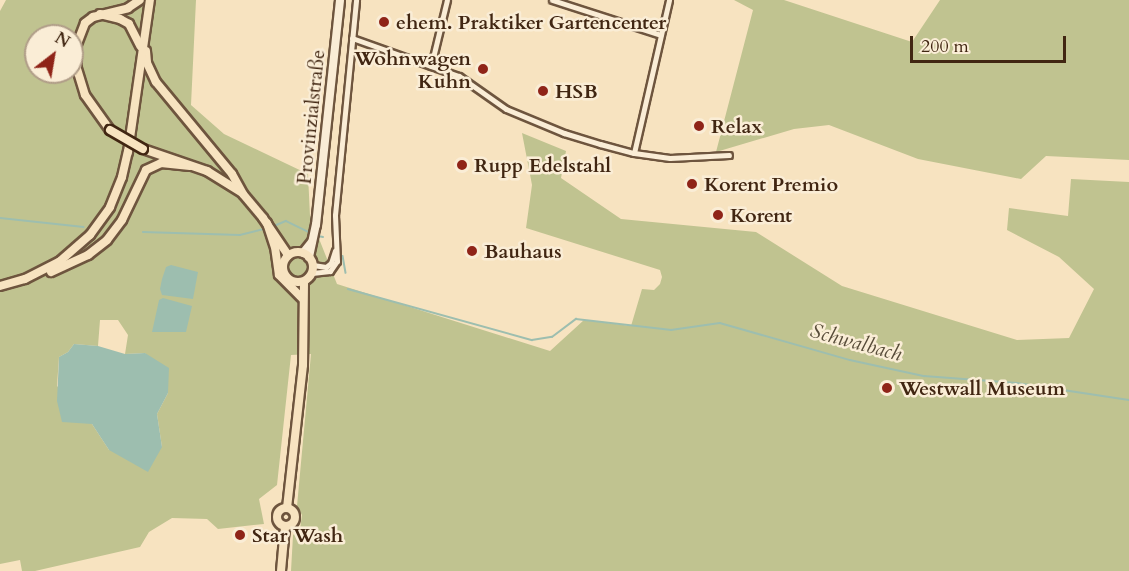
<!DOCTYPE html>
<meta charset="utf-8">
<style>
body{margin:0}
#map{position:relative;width:1129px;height:571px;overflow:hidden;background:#f7e3c0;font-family:Cardo,serif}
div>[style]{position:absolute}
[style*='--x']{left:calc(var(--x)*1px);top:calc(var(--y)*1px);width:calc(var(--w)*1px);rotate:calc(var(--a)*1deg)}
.green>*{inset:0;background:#c0c390}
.water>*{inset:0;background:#9dbeaf}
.stream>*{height:1.5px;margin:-0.75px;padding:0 0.75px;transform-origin:0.75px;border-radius:0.75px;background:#9dbeaf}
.roads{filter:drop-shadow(2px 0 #6e553e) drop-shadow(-2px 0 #6e553e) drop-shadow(0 2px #6e553e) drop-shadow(0 -2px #6e553e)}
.minor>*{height:5px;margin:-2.5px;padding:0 2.5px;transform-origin:2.5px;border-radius:2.5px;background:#faedd6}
.secondary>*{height:8px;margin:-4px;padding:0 4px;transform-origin:4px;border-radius:4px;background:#faedd6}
.primary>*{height:8px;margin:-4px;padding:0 4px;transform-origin:4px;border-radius:4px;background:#f7e3c0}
.primary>.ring{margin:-4px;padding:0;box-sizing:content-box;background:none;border:8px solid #f7e3c0;border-radius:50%}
.trunk>*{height:8px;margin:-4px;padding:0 4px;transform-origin:4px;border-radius:4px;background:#f7e3c0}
.bridges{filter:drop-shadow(2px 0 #412612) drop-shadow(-2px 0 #412612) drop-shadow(0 2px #412612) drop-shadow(0 -2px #412612)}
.trunk-bridge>*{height:8px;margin:-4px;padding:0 4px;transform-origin:4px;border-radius:4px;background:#f7e3c0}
.dots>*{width:16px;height:16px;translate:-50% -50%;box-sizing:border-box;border:3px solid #faedd6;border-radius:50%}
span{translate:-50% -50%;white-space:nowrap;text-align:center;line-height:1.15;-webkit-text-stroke:5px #faedd6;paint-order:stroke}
.poi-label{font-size:20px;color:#412612;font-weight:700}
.left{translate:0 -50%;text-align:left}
.right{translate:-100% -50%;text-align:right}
.street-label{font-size:20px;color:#412612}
.water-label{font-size:21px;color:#584c39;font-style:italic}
.north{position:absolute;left:24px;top:24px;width:60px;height:60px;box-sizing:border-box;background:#faedd6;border:2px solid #b09d88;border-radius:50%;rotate:31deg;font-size:16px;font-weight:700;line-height:24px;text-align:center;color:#412612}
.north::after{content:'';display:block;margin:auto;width:21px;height:27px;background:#8f2418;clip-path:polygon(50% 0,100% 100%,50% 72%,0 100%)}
.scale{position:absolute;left:910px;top:36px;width:156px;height:27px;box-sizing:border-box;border:3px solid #412612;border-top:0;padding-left:8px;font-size:18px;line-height:21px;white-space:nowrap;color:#412612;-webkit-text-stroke:4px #faedd6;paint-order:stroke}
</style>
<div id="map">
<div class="green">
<i style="clip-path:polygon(evenodd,6px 0,196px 0,191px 105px,224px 134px,308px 174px,310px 216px,337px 284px,550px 351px,584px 320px,631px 326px,642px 289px,654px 290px,660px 284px,662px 277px,660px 270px,526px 228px,532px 185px,522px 133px,566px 151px,561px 178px,621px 219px,756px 232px,842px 286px,1017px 340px,1069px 338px,1094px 289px,1059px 257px,1007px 230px,1009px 208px,1068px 216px,1071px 179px,1129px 182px,1129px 571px,291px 571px,293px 535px,300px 529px,302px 515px,297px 506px,311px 354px,291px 355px,277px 485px,259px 499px,264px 524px,218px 529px,207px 519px,172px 518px,149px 532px,140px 547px,35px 571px,22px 571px,20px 560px,0 564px,0 11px,6px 0,36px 36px,72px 36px,72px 72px,36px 72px,36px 36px,6px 0,100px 320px,118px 320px,128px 335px,125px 354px,145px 353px,168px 393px,157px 414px,162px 447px,109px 450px,92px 424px,57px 386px,59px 357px,68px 352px,74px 344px,98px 346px,100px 320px)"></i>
<i style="clip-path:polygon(734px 0,784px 0,912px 42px,940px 0,1129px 0,1129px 160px,1046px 156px,1021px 179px,918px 159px,829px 125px,794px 129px,716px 152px,753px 10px)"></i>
</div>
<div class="water">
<i style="clip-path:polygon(171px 265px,198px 272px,193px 299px,162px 295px,160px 289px,162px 279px,166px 267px)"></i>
<i style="clip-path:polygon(163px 298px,192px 306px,186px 332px,152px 332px,159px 300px)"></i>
<i style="clip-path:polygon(74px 344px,98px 346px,125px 354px,145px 353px,169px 368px,168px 393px,157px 414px,162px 447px,148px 472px,109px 450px,92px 424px,62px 422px,57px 401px,59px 357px,68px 352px)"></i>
</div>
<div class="stream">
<i style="--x:0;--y:218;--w:84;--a:6.1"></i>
<i style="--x:274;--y:226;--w:13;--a:-23"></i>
<i style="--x:286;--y:221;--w:28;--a:26"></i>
<i style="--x:143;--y:232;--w:97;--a:1.8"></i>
<i style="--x:240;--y:235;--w:25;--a:-14"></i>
<i style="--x:318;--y:236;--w:5;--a:11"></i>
<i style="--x:343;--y:256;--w:17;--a:80"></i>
<i style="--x:348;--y:289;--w:191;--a:15.5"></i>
<i style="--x:532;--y:340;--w:20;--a:-9"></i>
<i style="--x:552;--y:337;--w:30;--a:-37"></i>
<i style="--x:576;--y:319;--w:96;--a:6.6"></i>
<i style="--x:671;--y:330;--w:49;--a:-8.1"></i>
<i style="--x:720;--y:323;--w:135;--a:15.9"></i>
<i style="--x:850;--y:360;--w:76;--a:12.2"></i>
<i style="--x:924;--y:376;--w:93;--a:4.3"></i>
<i style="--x:1017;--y:383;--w:113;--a:8.6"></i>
</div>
<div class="roads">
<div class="minor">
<i style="--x:552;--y:0;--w:114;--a:17.8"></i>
<i style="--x:352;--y:38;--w:114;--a:19.6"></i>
<i style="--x:459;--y:76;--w:57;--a:35.1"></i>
<i style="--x:506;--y:109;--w:63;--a:22.5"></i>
<i style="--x:564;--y:133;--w:38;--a:17"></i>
<i style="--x:600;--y:144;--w:35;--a:15"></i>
<i style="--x:634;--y:153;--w:36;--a:8"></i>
<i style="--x:670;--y:158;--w:59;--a:-2.9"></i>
<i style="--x:431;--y:66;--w:68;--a:-76.4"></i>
<i style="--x:634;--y:153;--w:157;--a:-77.1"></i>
<i style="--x:313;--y:265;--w:13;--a:9"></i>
<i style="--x:326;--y:267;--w:6;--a:-39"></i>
<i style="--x:331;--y:263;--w:13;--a:-72"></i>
<i style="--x:312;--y:273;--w:18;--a:-6"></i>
<i style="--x:330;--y:271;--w:12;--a:-55"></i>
<i style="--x:337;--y:261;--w:46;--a:-92.5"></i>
<i style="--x:335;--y:215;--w:216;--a:-84.4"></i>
</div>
<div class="secondary">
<i style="--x:303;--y:253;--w:14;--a:-51"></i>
<i style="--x:309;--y:257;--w:33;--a:-78"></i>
<i style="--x:316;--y:225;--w:226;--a:-83.9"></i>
</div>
<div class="primary">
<i style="--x:243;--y:194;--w:31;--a:50"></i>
<i style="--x:263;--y:218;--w:45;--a:56"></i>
<i style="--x:267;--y:223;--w:25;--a:72"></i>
<i style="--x:275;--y:247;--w:28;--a:82"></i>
<i style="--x:279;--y:275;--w:33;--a:45"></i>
<i class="ring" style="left:283px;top:252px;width:22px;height:22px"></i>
<i class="ring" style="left:277px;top:508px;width:10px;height:10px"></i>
<i style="--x:287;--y:508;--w:144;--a:-83.6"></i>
<i style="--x:303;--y:365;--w:83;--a:-89.3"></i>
<i style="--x:281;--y:571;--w:44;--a:-84.8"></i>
</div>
<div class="trunk">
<i style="--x:100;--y:14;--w:21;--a:14"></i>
<i style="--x:120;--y:19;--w:10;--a:29"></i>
<i style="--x:129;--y:24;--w:25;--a:63"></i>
<i style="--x:146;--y:51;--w:12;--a:85"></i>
<i style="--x:147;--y:63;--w:21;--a:65"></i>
<i style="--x:156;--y:82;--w:119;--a:50.4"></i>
<i style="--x:232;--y:174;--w:23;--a:61"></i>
<i style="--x:110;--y:130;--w:43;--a:-125.5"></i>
<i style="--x:85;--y:95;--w:28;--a:-107"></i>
<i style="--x:77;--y:68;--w:24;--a:-90"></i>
<i style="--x:77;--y:44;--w:22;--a:-69"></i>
<i style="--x:85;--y:23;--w:10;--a:-37"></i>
<i style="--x:93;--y:17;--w:36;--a:-14"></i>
<i style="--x:128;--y:8;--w:14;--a:-34"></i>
<i style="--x:143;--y:149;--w:68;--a:19"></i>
<i style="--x:207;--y:171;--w:40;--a:32"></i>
<i style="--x:51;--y:272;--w:41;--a:-24.7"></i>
<i style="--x:88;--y:255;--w:24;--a:-38"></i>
<i style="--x:107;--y:240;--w:25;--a:-53"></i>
<i style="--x:122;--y:220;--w:55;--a:-64.4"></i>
<i style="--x:146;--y:170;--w:17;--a:-25"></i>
<i style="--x:161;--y:163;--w:29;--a:6"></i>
<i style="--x:0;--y:286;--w:26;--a:-16"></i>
<i style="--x:25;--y:279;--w:38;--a:-27"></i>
<i style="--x:59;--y:262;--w:41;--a:-41.1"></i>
<i style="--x:90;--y:235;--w:34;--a:-54"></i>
<i style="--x:110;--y:207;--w:32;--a:-68"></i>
<i style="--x:122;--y:177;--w:26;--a:-77"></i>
<i style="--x:128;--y:152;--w:154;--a:-81.8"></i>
</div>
</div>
<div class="bridges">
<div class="trunk-bridge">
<i style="--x:110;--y:130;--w:38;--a:30"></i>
</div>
</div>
<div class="dots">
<i style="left:384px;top:22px;background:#8f2418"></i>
<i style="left:483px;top:69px;background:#8f2418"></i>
<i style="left:543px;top:91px;background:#8f2418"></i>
<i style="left:699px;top:126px;background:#8f2418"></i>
<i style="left:462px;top:165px;background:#8f2418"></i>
<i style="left:692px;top:184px;background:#8f2418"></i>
<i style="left:718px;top:215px;background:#8f2418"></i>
<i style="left:472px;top:251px;background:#8f2418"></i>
<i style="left:887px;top:388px;background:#8f2418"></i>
<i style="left:240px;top:535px;background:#8f2418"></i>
</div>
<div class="poi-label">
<span class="left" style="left:396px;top:22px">ehem. Praktiker Gartencenter</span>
<span class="right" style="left:471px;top:70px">Wohnwagen<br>Kuhn</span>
<span class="left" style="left:555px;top:91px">HSB</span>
<span class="left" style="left:711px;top:126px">Relax</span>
<span class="left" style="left:474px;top:165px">Rupp Edelstahl</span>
<span class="left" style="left:704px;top:184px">Korent Premio</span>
<span class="left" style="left:730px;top:215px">Korent</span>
<span class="left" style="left:484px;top:251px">Bauhaus</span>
<span class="left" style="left:899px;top:388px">Westwall Museum</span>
<span class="left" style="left:252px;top:535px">Star Wash</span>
</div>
<div class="street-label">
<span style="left:311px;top:117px;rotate:-84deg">Provinzialstraße</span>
</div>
<div class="water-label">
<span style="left:856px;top:343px;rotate:15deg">Schwalbach</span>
</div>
<div class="north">N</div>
<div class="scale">200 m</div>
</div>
